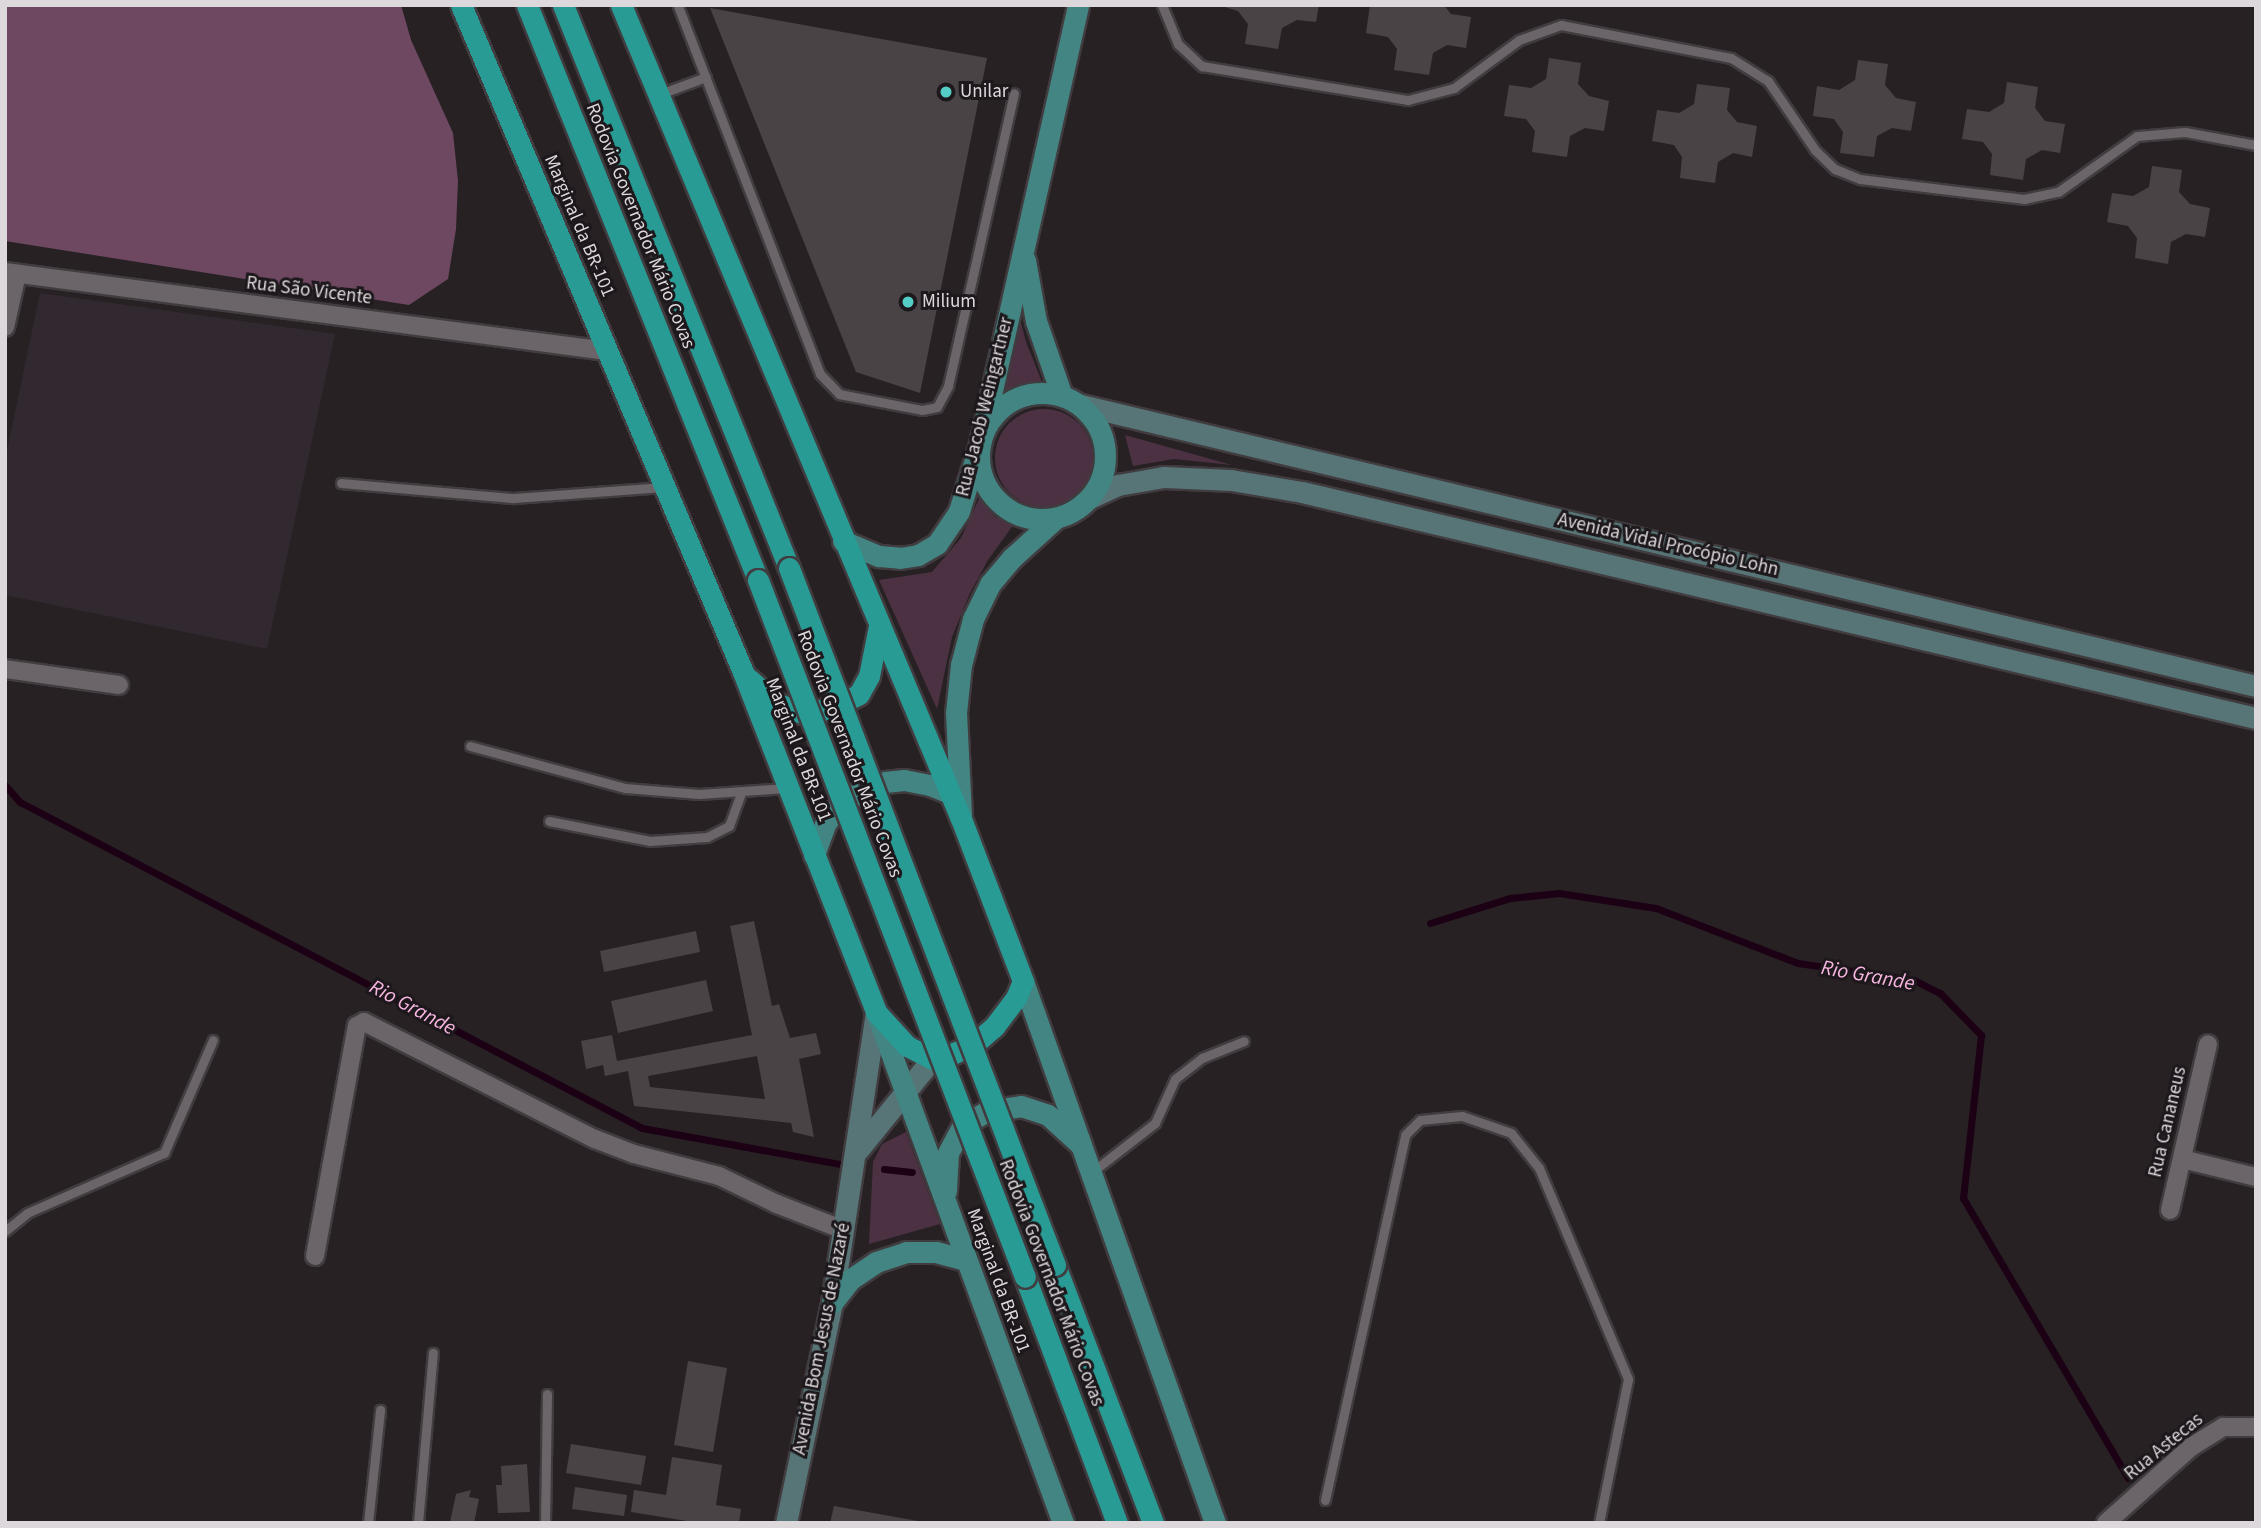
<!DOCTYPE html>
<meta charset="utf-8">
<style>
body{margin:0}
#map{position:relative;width:2261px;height:1528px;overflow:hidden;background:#272124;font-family:"Source Sans 3",sans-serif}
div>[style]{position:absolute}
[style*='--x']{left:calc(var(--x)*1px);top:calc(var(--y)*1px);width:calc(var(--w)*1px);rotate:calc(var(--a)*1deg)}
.built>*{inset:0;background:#32282f}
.green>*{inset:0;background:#4c3143}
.round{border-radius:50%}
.forest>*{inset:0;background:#6e4861}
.stream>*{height:7px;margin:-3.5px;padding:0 3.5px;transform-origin:3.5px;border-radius:3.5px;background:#1c0114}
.building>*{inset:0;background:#494346}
.roads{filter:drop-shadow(2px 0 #403c3f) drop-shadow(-2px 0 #403c3f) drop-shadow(0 2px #403c3f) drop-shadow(0 -2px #403c3f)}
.lane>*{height:9px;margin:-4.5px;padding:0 4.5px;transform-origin:4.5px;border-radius:4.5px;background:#6b6468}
.street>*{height:18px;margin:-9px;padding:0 9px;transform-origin:9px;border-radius:9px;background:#6b6468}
.secondary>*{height:21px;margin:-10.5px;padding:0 10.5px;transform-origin:10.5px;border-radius:10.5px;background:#577476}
.primary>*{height:21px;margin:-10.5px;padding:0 10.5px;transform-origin:10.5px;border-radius:10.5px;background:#438583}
.primary>.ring{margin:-10.5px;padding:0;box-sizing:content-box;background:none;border:21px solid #438583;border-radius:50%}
.highway>*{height:21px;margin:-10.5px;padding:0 10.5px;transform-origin:10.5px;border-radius:10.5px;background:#299b95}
.bridges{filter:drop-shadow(2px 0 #403c3f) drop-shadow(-2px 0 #403c3f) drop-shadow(0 2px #403c3f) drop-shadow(0 -2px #403c3f)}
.highway-bridge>*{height:21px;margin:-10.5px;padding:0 10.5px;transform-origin:10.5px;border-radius:10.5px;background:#299b95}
.dots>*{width:19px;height:19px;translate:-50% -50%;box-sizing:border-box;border:4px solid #1d181b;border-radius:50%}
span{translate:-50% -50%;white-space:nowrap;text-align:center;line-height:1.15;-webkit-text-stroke:6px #1d181b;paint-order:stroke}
.poi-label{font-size:19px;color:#dcd8db}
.left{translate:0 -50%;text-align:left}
.street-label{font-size:19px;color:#dcd8db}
.water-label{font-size:21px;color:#f7b6e0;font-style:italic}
.frame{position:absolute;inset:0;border:7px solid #dcd8db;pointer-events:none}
</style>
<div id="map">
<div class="built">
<i style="clip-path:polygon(40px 293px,335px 334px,267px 649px,5px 595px,5px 460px)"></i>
</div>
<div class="green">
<i style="clip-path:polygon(1019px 315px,1026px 342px,1042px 382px,1015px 385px,1005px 392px)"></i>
<i class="round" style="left:995px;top:409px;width:98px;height:98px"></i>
<i style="clip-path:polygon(1125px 435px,1232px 465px,1174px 459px,1133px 466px)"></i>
<i style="clip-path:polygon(979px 499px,995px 517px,1014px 524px,988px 560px,970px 593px,952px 637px,937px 709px,879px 580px,932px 572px,961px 538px)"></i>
<i style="clip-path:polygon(906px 1132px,940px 1224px,869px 1244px,873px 1162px,882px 1144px)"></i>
</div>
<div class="forest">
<i style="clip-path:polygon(5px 5px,401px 5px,411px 40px,453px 133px,458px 181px,456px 229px,448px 279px,409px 305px,5px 241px)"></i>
</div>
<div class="stream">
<i style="--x:5;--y:785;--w:23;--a:49"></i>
<i style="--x:20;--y:802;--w:702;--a:27.66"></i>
<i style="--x:642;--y:1128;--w:206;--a:10.3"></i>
<i style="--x:1430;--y:923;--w:84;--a:-17.4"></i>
<i style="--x:1510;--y:898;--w:49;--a:-5.8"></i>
<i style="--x:1559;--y:893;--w:98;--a:8.8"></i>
<i style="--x:1656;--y:908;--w:152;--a:21.2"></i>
<i style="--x:1798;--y:963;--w:117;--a:8.3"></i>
<i style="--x:1914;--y:980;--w:29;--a:27"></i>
<i style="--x:1940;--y:993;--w:59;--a:45.7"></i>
<i style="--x:1981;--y:1035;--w:164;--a:96.3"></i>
<i style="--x:1963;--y:1198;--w:325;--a:59.5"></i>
<i style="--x:884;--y:1169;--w:28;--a:6"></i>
</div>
<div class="building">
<i style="clip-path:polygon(1218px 5px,1319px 5px,1316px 22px,1297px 20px,1282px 28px,1278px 49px,1245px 44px,1248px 24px,1238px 11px)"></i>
<i style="clip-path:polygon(1370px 5px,1444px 5px,1451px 14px,1471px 17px,1466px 48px,1447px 45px,1433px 53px,1429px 75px,1394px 70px,1397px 49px,1388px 37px,1366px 33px)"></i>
<i style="clip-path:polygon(710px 8px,987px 58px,920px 393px,856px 372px)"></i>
<i style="clip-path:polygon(1549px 58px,1581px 63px,1578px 84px,1589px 96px,1609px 101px,1604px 131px,1585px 128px,1570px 136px,1567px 157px,1532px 152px,1535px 131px,1526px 119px,1504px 116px,1509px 85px,1531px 88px,1546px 79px)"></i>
<i style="clip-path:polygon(1858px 60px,1888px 64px,1885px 85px,1896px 98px,1916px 102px,1911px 131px,1892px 128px,1877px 136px,1874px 157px,1840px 153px,1843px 132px,1834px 119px,1813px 116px,1817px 86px,1839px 90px,1855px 80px)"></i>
<i style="clip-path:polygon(2007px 82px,2038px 87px,2035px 108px,2045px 121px,2065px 124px,2060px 153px,2042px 150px,2026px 159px,2023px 180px,1990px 175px,1992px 154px,1983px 142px,1962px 139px,1967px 109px,1989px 112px,2004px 103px)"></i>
<i style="clip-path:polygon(1697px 84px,1730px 88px,1727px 110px,1737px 122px,1757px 126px,1752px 157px,1733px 153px,1718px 162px,1715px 183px,1680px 178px,1682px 157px,1674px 145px,1652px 141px,1657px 110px,1679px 113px,1694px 104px)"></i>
<i style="clip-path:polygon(2152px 166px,2182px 170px,2179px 192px,2190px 204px,2210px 208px,2205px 237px,2186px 234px,2171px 242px,2168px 264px,2135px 258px,2137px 238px,2128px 226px,2107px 222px,2112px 193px,2133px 196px,2149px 187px)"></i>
<i style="clip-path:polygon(evenodd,754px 921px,772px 1006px,779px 1004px,790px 1038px,816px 1033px,821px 1054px,799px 1059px,814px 1137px,793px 1132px,791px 1123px,634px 1106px,628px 1071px,605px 1076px,603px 1065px,586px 1069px,581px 1041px,612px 1035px,617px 1061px,752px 1035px,730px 926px,754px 921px,757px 1056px,765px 1099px,650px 1087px,648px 1076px,757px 1056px)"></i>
<i style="clip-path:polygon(696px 931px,700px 952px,604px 972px,600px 951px)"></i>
<i style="clip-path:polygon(706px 980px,713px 1011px,618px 1033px,611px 1001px)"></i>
<i style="clip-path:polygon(688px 1361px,727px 1368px,713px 1452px,674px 1445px)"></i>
<i style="clip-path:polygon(571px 1444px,646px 1456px,641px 1485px,566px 1473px)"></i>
<i style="clip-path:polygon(672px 1457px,722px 1465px,716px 1505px,741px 1509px,739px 1523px,699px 1523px,631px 1512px,634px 1490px,666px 1495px)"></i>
<i style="clip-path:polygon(527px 1464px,530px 1512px,498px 1513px,496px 1485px,502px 1485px,501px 1466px)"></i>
<i style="clip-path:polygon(575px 1487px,627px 1495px,624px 1516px,572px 1509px)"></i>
<i style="clip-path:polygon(471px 1490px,469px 1497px,479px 1499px,474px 1523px,450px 1522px,456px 1494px)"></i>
<i style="clip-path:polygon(834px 1506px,918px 1521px,917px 1523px,830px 1523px)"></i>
</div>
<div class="roads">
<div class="lane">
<i style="--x:1162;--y:5;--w:42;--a:67.7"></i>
<i style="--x:1178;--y:44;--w:33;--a:43"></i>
<i style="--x:1202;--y:66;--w:209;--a:9.4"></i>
<i style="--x:1408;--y:100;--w:48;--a:-14.6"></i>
<i style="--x:1454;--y:88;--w:81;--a:-36.4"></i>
<i style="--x:1519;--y:40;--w:45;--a:-19.7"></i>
<i style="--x:1561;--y:25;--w:173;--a:11"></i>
<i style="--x:1731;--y:58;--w:44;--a:31.9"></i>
<i style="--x:1768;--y:81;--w:83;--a:55.7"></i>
<i style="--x:1815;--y:150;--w:28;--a:44"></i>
<i style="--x:1835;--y:169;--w:27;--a:22"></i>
<i style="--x:1860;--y:179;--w:73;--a:7.1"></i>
<i style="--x:1932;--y:188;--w:93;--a:6.8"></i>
<i style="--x:2024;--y:199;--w:35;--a:-12"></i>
<i style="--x:2058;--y:192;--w:97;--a:-35.3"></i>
<i style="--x:2137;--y:136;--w:48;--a:-4.8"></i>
<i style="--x:2185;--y:132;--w:72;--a:10.4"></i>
<i style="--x:678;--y:6;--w:394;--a:68.9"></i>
<i style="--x:820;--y:374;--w:28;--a:46"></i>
<i style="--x:839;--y:394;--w:85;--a:10.9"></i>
<i style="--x:922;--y:410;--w:15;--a:-11"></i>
<i style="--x:937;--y:407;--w:24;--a:-62"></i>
<i style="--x:948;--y:386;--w:300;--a:-77.3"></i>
<i style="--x:660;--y:94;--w:49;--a:-20.3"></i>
<i style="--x:341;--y:483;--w:174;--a:5"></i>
<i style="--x:514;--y:498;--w:150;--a:-4.2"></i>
<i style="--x:470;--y:746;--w:161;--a:15.2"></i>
<i style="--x:625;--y:788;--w:74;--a:4.6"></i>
<i style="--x:699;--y:794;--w:88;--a:-3.9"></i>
<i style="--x:549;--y:821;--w:103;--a:11.2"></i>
<i style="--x:650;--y:841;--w:57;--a:-4"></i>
<i style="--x:707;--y:837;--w:25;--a:-27"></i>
<i style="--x:729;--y:826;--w:37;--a:-70"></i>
<i style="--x:1092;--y:1172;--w:80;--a:-37.9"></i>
<i style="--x:1155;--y:1123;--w:48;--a:-65.6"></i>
<i style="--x:1175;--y:1079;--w:34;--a:-38"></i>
<i style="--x:1202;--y:1058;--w:45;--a:-22"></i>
<i style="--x:5;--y:1231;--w:28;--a:-39"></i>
<i style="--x:27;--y:1213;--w:150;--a:-23.7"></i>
<i style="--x:164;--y:1153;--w:123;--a:-66.6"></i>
<i style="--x:1325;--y:1500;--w:374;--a:-77.6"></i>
<i style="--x:1405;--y:1135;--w:21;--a:-45"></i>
<i style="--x:1420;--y:1120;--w:42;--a:-5.4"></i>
<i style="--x:1462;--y:1116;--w:52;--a:19.1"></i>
<i style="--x:1511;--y:1133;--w:45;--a:51.3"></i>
<i style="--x:1539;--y:1168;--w:229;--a:67.1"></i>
<i style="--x:1628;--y:1379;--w:147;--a:101.4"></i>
<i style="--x:368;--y:1523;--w:114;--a:-83.9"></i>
<i style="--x:418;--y:1523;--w:171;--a:-85"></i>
<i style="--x:545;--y:1523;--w:129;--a:-89.1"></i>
</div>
<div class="street">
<i style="--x:5;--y:272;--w:607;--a:7.48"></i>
<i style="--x:5;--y:327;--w:54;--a:-77.2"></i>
<i style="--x:5;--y:669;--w:115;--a:8"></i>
<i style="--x:2182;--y:1159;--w:76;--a:13.7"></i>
<i style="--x:2170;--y:1210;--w:170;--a:-77.1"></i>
<i style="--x:315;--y:1256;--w:234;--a:-79.7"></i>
<i style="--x:357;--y:1026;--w:8;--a:-30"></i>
<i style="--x:364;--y:1022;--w:259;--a:26.9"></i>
<i style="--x:595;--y:1139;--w:42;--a:21"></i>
<i style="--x:634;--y:1154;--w:88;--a:14.5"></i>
<i style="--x:719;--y:1176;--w:64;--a:25.8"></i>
<i style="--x:777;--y:1204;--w:72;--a:21.2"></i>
<i style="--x:2106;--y:1523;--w:114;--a:-41.8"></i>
<i style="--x:2191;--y:1447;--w:38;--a:-32"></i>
<i style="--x:2223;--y:1427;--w:33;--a:0"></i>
</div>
<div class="secondary">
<i style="--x:1081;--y:405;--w:1208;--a:13.45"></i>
<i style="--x:1092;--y:497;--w:29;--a:-25"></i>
<i style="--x:1118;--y:485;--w:47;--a:-9.9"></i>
<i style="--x:1164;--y:477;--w:67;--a:2.6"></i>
<i style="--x:1231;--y:480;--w:72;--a:9.6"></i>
<i style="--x:1302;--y:492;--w:980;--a:13.33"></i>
<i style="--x:858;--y:1150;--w:117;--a:-50.9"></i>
<i style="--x:786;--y:1523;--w:225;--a:-78.2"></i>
<i style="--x:832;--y:1303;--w:294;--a:-81.4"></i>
</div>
<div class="primary">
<i style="--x:1025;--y:260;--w:62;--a:79.8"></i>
<i style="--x:1036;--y:321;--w:79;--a:70.9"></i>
<i class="ring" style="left:979px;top:393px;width:105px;height:105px"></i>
<i style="--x:843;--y:541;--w:39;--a:23"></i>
<i style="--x:879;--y:556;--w:21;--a:5"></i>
<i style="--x:900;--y:558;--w:18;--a:-9"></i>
<i style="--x:918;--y:555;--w:22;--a:-30"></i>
<i style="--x:937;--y:544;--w:40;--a:-56"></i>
<i style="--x:959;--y:511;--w:70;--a:-72.6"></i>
<i style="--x:980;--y:444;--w:450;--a:-77.4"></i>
<i style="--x:961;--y:815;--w:102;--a:-92.8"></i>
<i style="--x:956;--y:713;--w:48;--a:-84.1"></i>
<i style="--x:961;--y:665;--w:48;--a:-75.4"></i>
<i style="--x:973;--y:619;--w:39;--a:-64"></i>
<i style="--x:990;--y:584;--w:34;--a:-50"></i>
<i style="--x:1012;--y:558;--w:59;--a:-42.3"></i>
<i style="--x:814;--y:855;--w:33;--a:-70"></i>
<i style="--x:825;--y:824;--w:17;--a:-54"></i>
<i style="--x:835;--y:810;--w:26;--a:-37"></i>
<i style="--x:856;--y:794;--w:31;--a:-22"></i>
<i style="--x:885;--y:782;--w:19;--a:-6"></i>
<i style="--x:904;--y:780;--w:26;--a:11"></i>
<i style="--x:930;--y:785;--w:22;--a:22"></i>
<i style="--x:1023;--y:981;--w:575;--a:70.49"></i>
<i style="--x:876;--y:1012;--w:544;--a:69.9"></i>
<i style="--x:946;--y:1191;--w:38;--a:-87"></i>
<i style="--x:948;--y:1153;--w:32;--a:-62"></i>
<i style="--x:963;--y:1125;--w:28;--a:-30"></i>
<i style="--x:987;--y:1111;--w:34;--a:-8"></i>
<i style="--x:1021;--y:1106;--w:28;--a:18"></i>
<i style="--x:1048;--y:1115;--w:45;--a:42.3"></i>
<i style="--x:832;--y:1303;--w:31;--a:-52"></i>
<i style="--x:851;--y:1279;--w:30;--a:-34"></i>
<i style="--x:876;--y:1262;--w:32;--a:-18"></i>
<i style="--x:906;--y:1252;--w:30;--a:0"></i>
<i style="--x:936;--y:1252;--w:31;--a:15"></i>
</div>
<div class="highway">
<i style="--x:461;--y:5;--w:724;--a:67.08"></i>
<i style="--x:743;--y:672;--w:365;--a:68.6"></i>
<i style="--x:876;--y:1012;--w:46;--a:47.6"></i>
<i style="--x:907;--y:1046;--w:28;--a:27"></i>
<i style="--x:932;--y:1059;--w:23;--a:-15"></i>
<i style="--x:954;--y:1053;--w:21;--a:-23"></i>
<i style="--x:973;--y:1045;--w:28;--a:-41"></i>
<i style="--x:994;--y:1027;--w:36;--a:-53"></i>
<i style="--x:1016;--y:998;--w:18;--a:-68"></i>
<i style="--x:1023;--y:981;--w:173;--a:-110.9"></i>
<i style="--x:961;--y:819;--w:882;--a:-112.67"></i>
<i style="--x:527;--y:5;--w:620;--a:68.11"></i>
<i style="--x:563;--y:5;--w:607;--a:68.13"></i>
<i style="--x:749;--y:679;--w:36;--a:42"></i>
<i style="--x:776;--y:703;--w:28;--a:21"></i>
<i style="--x:802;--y:713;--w:30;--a:-9"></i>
<i style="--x:832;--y:708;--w:30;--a:-27"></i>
<i style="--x:859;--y:694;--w:21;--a:-61"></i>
<i style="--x:869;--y:676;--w:51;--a:-78.7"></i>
<i style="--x:1055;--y:1265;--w:276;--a:69.2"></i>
<i style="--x:1025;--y:1277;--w:263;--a:69.5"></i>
</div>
</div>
<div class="bridges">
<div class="highway-bridge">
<i style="--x:789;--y:568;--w:746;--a:69.11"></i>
<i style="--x:758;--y:580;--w:746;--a:69.04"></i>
</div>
</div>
<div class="dots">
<i style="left:946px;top:92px;background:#54cdc7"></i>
<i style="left:908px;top:302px;background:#54cdc7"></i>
</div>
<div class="poi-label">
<span class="left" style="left:960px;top:92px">Unilar</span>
<span class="left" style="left:922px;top:302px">Milium</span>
</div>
<div class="street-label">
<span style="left:579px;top:226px;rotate:67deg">Marginal da BR-101</span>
<span style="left:640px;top:226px;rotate:68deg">Rodovia Governador Mário Covas</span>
<span style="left:309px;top:291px;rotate:7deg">Rua São Vicente</span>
<span style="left:985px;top:407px;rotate:-76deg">Rua Jacob Weingartner</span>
<span style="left:1668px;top:545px;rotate:13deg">Avenida Vidal Procópio Lohn</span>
<span style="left:798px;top:750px;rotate:69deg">Marginal da BR-101</span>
<span style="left:849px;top:754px;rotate:69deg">Rodovia Governador Mário Covas</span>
<span style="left:2168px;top:1122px;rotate:-77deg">Rua Cananeus</span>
<span style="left:998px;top:1281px;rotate:70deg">Marginal da BR-101</span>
<span style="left:1051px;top:1283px;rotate:69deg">Rodovia Governador Mário Covas</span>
<span style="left:822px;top:1339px;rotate:-79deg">Avenida Bom Jesus de Nazaré</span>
<span style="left:2164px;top:1447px;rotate:-39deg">Rua Astecas</span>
</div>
<div class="water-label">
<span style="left:1868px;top:975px;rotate:10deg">Rio Grande</span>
<span style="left:413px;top:1007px;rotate:28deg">Rio Grande</span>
</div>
<div class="frame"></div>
</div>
